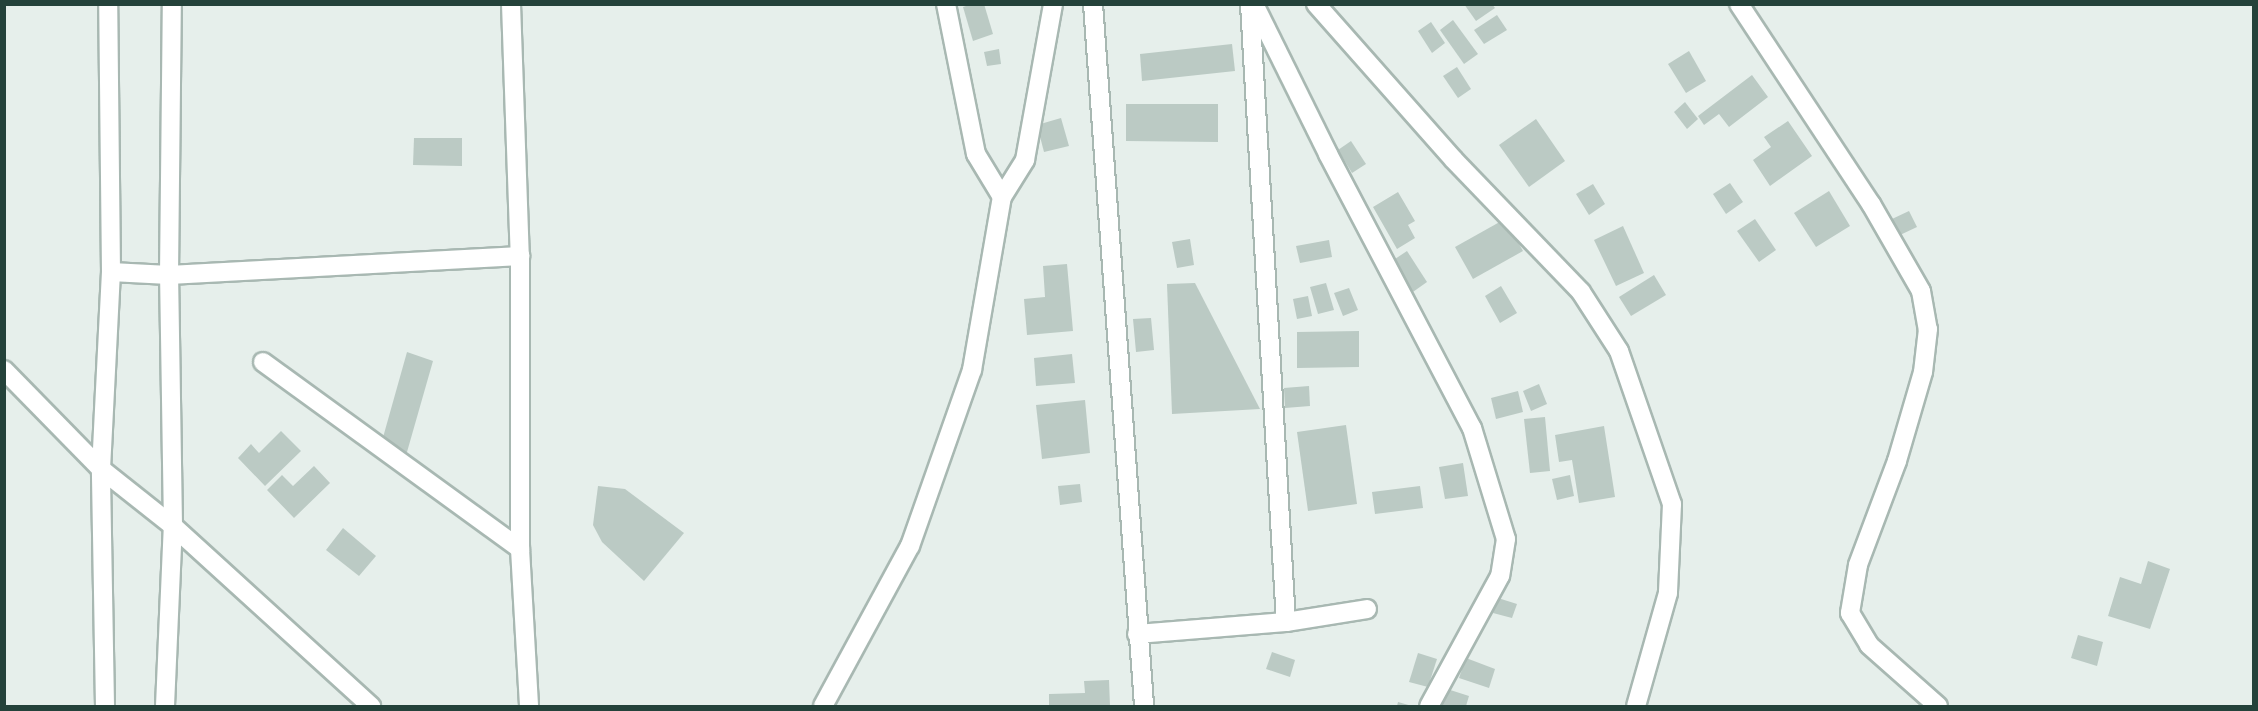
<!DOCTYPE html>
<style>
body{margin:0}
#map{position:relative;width:2258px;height:711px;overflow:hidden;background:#e6efeb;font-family:Raleway,sans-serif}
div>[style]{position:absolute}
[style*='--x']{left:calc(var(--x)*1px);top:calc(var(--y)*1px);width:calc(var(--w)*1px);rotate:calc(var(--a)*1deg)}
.building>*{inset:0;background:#bbcac4}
.roads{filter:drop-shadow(2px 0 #a8b8b2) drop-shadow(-2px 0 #a8b8b2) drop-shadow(0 2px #a8b8b2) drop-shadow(0 -2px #a8b8b2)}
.minor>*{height:18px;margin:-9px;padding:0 9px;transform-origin:9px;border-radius:9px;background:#fff}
span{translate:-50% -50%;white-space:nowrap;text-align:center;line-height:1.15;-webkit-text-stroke:6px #f7fbf9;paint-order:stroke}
.frame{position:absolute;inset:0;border:6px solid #24423a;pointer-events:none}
</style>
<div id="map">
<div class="building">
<i style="clip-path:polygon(972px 4px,984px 4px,993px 34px,973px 41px,963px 7px)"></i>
<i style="clip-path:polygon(1464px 4px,1492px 4px,1495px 8px,1476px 21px)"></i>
<i style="clip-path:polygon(1497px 15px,1507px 30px,1484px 44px,1474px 30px)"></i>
<i style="clip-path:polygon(1453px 20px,1478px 54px,1464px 64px,1440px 30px)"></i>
<i style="clip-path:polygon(1431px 22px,1445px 43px,1432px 53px,1418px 31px)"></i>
<i style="clip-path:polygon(1232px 44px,1235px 71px,1142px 81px,1140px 54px)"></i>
<i style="clip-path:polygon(999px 49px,1001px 64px,987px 66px,984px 52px)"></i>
<i style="clip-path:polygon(1689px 51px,1706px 81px,1686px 93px,1668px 64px)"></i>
<i style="clip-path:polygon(1457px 67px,1471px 89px,1458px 98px,1443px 76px)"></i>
<i style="clip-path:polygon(1752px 75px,1768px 97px,1729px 127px,1719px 114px,1704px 125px,1698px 116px)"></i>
<i style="clip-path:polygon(1685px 102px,1698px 119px,1687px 129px,1674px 112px)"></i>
<i style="clip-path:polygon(1126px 104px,1218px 104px,1218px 142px,1126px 141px)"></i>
<i style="clip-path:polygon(1061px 118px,1069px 146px,1044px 152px,1037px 125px)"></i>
<i style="clip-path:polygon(1536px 119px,1565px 161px,1529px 187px,1499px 145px)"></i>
<i style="clip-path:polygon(1788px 121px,1812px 156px,1770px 186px,1753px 160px,1771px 147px,1764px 137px)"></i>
<i style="clip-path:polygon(414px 138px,462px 138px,462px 166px,413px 165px)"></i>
<i style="clip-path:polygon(1351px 141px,1366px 164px,1352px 173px,1338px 150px)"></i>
<i style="clip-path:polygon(1730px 183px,1743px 202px,1726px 214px,1713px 194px)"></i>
<i style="clip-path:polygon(1593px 184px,1605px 204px,1589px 215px,1576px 194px)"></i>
<i style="clip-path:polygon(1829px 191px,1850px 226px,1816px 247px,1794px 213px)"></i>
<i style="clip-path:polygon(1398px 192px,1415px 221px,1408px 225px,1415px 238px,1397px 249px,1373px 207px)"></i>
<i style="clip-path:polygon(1909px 211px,1917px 227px,1900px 235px,1892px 219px)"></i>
<i style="clip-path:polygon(1505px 219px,1523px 251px,1473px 279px,1455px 247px)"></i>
<i style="clip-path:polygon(1755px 219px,1776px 250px,1759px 262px,1737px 231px)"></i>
<i style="clip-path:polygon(1623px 226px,1644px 273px,1616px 286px,1594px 240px)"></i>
<i style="clip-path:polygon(1190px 239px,1194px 265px,1177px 268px,1172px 242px)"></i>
<i style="clip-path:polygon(1329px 240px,1332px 257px,1300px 263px,1296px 246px)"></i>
<i style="clip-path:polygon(1407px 251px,1427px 282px,1410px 294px,1389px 263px)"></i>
<i style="clip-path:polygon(1067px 264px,1073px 331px,1027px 335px,1024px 299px,1045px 297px,1043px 266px)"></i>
<i style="clip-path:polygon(1654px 275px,1666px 295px,1631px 316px,1619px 297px)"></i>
<i style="clip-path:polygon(1195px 283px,1260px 409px,1172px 414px,1167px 284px)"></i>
<i style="clip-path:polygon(1326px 283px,1334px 310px,1318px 314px,1310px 287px)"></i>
<i style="clip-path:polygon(1501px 286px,1517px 313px,1500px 323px,1485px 296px)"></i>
<i style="clip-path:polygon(1349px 288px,1358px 310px,1343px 316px,1334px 293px)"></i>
<i style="clip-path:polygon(1308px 296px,1312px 316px,1297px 319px,1293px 299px)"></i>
<i style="clip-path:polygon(1151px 318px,1154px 350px,1136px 352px,1133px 319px)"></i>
<i style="clip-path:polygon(1359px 331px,1359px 367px,1297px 368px,1297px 332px)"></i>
<i style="clip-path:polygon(407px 352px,433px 361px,405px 459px,382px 441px)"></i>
<i style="clip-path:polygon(1072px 354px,1075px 383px,1036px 386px,1034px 358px)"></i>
<i style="clip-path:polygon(1539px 384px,1547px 404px,1531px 411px,1523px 391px)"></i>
<i style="clip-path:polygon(1309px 386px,1310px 406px,1285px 408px,1284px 388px)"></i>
<i style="clip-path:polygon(1518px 391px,1523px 412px,1496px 419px,1491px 398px)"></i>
<i style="clip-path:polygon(1085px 400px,1090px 453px,1042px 459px,1036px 405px)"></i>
<i style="clip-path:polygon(1545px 417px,1550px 471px,1530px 473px,1524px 419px)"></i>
<i style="clip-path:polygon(1346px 425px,1357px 504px,1308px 511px,1297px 432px)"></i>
<i style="clip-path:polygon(1604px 426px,1615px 497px,1579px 503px,1572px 460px,1559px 462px,1555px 435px)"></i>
<i style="clip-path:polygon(281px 431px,301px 451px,265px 486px,238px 458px,251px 444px,259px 453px)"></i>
<i style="clip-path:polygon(1463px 463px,1468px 496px,1445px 499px,1439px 467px)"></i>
<i style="clip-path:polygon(314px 466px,330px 483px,294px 518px,267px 490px,282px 475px,293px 486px)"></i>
<i style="clip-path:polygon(1570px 475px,1574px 496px,1557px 500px,1552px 479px)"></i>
<i style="clip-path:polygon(1080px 484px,1082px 502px,1060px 505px,1058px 486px)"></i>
<i style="clip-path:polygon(598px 486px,625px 489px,684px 533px,644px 581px,602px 542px,593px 525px)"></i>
<i style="clip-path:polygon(1420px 486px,1423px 508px,1375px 514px,1372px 492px)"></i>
<i style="clip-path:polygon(343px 528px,376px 556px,359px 576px,326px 550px)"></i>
<i style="clip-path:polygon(2148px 561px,2170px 569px,2150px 629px,2108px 616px,2120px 577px,2141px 584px)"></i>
<i style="clip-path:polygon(1498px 598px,1517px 604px,1512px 618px,1493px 613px)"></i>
<i style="clip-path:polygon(2078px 635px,2103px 642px,2097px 666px,2071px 658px)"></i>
<i style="clip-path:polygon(1272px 652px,1295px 660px,1290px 677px,1266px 669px)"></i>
<i style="clip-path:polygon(1418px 653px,1437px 659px,1428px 687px,1409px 682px)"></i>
<i style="clip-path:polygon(1466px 658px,1495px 669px,1489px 688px,1459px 678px)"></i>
<i style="clip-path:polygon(1109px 680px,1110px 706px,1049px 706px,1049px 694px,1085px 693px,1084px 681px)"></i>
<i style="clip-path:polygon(1444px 688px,1469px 696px,1466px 706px,1437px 706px)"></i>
<i style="clip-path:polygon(1398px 702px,1412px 706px,1397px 706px)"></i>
</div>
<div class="roads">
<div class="minor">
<i style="--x:511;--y:4;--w:252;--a:88"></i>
<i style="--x:520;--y:256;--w:293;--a:90"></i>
<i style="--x:520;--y:549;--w:157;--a:86.7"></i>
<i style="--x:946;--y:4;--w:153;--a:78.7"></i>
<i style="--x:976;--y:154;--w:50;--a:58.8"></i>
<i style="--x:1002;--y:197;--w:44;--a:-58.1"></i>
<i style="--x:1025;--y:160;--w:158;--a:-79.8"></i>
<i style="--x:1093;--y:4;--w:704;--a:85.84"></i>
<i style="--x:1250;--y:4;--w:619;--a:86.67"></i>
<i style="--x:1254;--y:4;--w:167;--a:63.7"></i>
<i style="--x:1328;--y:154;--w:310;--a:62.3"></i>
<i style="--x:1472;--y:428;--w:116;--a:73"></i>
<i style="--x:1506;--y:539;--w:37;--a:99"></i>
<i style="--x:1500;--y:576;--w:148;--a:118.6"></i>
<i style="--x:1316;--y:4;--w:208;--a:48.5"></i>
<i style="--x:1454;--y:160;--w:183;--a:46.1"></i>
<i style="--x:1581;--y:292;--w:70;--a:57.2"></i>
<i style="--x:1619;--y:351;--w:162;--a:70.9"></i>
<i style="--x:1672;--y:504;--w:89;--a:92.6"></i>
<i style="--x:1668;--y:593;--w:117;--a:105.8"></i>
<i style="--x:1739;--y:4;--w:240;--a:56.6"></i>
<i style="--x:1871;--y:204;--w:100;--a:60.1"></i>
<i style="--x:1921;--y:291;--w:39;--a:80"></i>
<i style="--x:1928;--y:329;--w:43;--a:96.6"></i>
<i style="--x:1923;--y:372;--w:93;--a:106.3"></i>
<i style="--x:1897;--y:461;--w:111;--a:110.6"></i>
<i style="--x:1858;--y:565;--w:49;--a:99.5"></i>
<i style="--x:1850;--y:613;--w:37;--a:59"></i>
<i style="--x:1869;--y:645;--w:92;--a:41.5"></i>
<i style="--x:111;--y:272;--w:58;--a:3"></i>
<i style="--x:169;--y:275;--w:352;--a:-3.1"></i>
<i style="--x:263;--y:362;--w:318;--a:36"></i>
<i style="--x:4;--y:370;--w:139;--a:45.6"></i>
<i style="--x:101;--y:469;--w:92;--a:38.4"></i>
<i style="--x:173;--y:526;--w:268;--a:42.3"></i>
<i style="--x:1137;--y:634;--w:149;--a:-4.6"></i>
<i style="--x:1286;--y:622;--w:82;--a:-9.1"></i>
<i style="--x:105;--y:706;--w:237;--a:-91"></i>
<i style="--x:101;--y:469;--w:197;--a:-87.1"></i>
<i style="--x:111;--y:272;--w:268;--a:-90.6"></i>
<i style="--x:165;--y:706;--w:180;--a:-87.5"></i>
<i style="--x:173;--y:526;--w:251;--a:-90.9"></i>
<i style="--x:169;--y:275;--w:271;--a:-89.4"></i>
<i style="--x:823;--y:706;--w:182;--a:-61.5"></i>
<i style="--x:910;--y:546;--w:187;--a:-70.6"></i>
<i style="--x:972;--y:370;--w:176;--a:-80.2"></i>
</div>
</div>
<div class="frame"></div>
</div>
